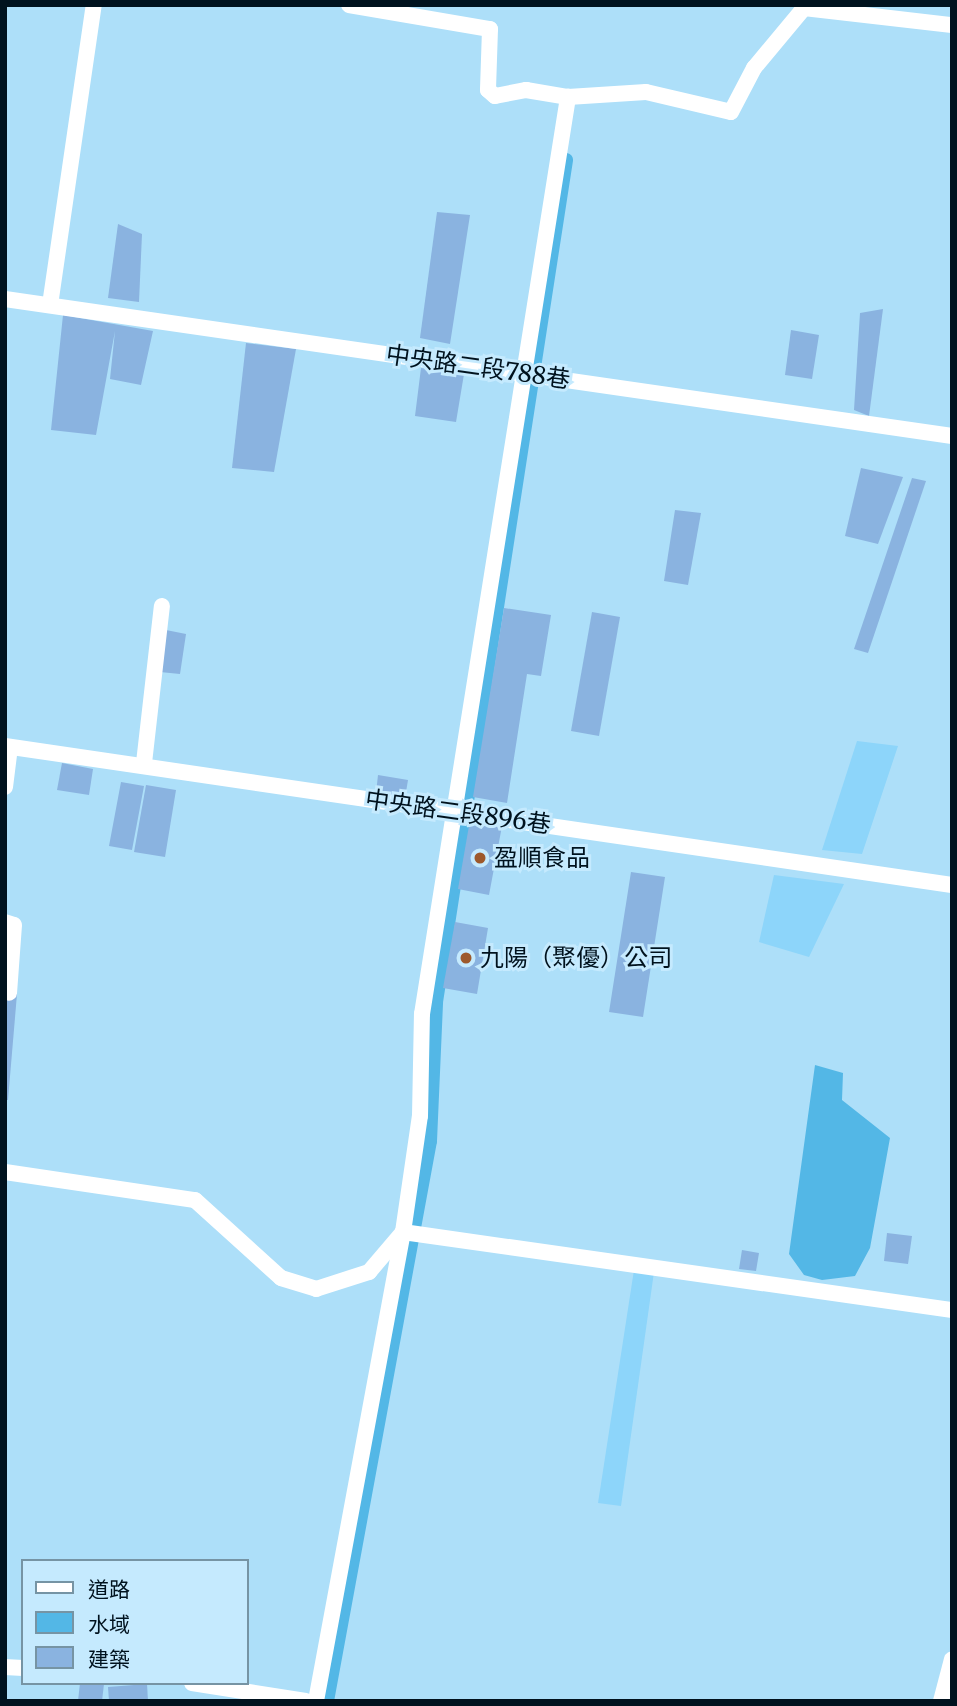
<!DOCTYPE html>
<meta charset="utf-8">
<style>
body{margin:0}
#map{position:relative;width:957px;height:1706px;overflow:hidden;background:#addff9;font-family:Merriweather,"Noto Sans TC",serif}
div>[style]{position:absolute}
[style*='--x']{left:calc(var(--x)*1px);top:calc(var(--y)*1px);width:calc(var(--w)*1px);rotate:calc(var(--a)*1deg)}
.built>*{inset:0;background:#8dd5fa}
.water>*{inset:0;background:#53b7e6}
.canal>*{height:14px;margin:-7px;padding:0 7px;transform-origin:7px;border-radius:7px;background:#53b7e6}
.building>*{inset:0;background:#8ab3e0}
.minor>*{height:16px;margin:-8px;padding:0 8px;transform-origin:8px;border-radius:8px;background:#fff}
.dots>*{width:19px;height:19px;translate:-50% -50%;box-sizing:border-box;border:4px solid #c5eafe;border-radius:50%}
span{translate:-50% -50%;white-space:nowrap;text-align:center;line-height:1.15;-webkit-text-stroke:6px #c5eafe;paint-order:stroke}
.street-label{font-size:24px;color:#00121e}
.poi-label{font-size:24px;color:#00121e}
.left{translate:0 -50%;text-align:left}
.frame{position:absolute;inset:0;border:7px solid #00121e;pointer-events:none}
.legend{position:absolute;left:21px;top:1559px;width:228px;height:126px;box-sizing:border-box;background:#c5eafe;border:2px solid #7694a4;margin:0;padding:9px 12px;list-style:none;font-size:21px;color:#00121e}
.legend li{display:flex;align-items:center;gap:14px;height:35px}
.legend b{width:35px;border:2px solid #7694a4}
</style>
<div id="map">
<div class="built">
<i style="clip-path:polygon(857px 741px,898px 746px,862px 854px,822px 850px)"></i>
<i style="clip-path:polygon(774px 875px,844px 884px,809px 957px,759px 942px)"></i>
<i style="clip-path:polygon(634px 1270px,654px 1272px,621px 1506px,598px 1503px)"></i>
</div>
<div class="water">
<i style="clip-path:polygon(815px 1065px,843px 1073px,842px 1100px,890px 1138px,870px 1248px,855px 1276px,822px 1280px,804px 1275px,789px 1254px)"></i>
</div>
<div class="canal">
<i style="--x:327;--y:1701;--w:569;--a:-79.58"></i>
<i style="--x:430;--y:1141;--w:139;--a:-87.5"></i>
<i style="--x:436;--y:1002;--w:852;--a:-81.22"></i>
</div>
<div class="building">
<i style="clip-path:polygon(437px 212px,470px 215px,450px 344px,420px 338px)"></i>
<i style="clip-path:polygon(118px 224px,142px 234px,139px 302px,108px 298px)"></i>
<i style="clip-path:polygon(883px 309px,869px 416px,854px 410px,860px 313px)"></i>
<i style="clip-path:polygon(63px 315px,153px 331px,141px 385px,110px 379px,115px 331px,96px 435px,51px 430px)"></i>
<i style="clip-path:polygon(791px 330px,819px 335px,812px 379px,785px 375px)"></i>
<i style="clip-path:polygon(246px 343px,296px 349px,274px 472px,232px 468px)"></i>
<i style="clip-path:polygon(421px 368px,464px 374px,456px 422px,415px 416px)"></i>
<i style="clip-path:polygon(861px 468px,903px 477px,878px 544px,845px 536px)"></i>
<i style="clip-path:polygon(912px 478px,926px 481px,868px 653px,854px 649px)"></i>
<i style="clip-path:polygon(675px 510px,701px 513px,688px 585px,664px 581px)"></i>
<i style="clip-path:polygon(504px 608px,551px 615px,541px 676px,527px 674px,507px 803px,473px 797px)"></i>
<i style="clip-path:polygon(592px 612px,620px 617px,599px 736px,571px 731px)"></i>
<i style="clip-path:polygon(166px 630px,186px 634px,180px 674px,160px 672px)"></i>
<i style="clip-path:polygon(62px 763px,93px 769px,89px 795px,57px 790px)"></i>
<i style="clip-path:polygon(378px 775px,408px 780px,405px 798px,376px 793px)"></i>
<i style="clip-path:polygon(121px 782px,144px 786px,132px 850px,109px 846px)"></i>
<i style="clip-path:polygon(146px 785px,176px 790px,165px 857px,134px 852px)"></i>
<i style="clip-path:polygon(470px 820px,502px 826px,489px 895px,458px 889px)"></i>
<i style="clip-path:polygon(631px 872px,665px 877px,643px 1017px,609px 1012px)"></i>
<i style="clip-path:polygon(455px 922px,488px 928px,477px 994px,443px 988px)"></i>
<i style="clip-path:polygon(5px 993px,17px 994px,8px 1100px,5px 1100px)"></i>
<i style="clip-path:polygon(887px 1233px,912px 1236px,908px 1264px,884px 1261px)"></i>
<i style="clip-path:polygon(742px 1250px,759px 1253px,756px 1271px,739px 1269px)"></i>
<i style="clip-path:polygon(80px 1683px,104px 1684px,102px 1701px,78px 1701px)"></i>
<i style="clip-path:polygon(147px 1684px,148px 1701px,109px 1701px,108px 1687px)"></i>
</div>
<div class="minor">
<i style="--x:349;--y:5;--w:143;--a:9.7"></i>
<i style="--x:490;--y:29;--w:61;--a:91.9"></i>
<i style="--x:488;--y:90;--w:9;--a:41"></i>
<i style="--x:495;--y:96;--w:32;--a:-11"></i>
<i style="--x:526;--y:90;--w:43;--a:9.5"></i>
<i style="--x:568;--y:97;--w:78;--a:-3.7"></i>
<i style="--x:646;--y:92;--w:87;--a:13.2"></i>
<i style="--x:731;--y:112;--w:50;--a:-62.4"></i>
<i style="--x:754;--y:68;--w:78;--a:-50.2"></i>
<i style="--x:804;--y:8;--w:149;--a:6.6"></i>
<i style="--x:5;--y:299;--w:957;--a:8.23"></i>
<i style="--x:50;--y:305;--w:303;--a:-81.7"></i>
<i style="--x:5;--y:746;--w:957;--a:8.35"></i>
<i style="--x:144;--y:763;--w:158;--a:-83.5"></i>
<i style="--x:5;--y:787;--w:40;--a:-82.9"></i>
<i style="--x:5;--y:922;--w:9;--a:18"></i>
<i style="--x:14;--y:925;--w:68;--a:94.2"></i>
<i style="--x:5;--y:1172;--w:192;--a:8.4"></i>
<i style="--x:195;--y:1200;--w:116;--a:42.2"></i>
<i style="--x:281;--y:1278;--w:37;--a:17"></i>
<i style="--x:316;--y:1289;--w:56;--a:-17.8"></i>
<i style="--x:369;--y:1272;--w:52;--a:-49.6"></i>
<i style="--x:403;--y:1232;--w:555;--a:8.09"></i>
<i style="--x:5;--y:1667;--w:18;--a:3"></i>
<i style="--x:192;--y:1683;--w:115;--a:9"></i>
<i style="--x:316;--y:1701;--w:477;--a:-79.5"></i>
<i style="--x:403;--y:1232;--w:117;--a:-81.7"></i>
<i style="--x:420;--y:1116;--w:102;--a:-88.9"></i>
<i style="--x:422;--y:1014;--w:929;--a:-80.95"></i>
<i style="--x:941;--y:1701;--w:43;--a:-75.3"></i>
</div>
<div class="dots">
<i style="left:480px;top:858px;background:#9d592c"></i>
<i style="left:466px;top:958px;background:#9d592c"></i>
</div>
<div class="street-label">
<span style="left:478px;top:367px;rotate:8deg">中央路二段788巷</span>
<span style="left:458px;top:812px;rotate:8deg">中央路二段896巷</span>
</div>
<div class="poi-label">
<span class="left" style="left:494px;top:858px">盈順食品</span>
<span class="left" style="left:480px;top:958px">九陽（聚優）公司</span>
</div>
<div class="frame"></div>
<ul class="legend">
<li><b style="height:9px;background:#fff"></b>道路</li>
<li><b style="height:19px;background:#53b7e6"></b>水域</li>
<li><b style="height:19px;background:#8ab3e0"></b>建築</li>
</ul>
</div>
